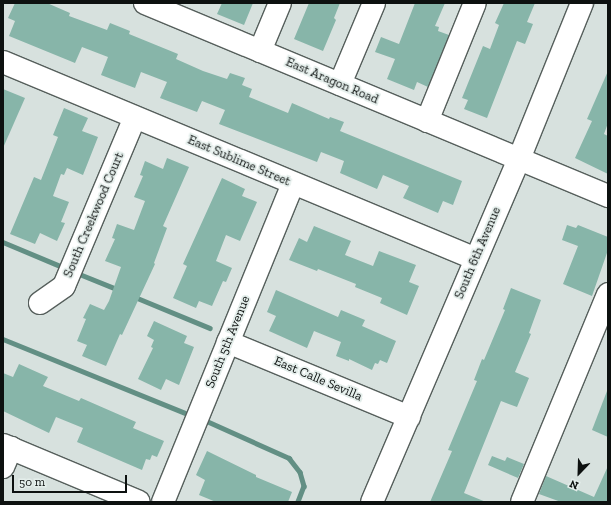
<!DOCTYPE html>
<style>
body{margin:0}
#map{position:relative;width:611px;height:505px;overflow:hidden;background:#d7e1de;font-family:"Zilla Slab",serif}
div>[style]{position:absolute}
[style*='--x']{left:calc(var(--x)*1px);top:calc(var(--y)*1px);width:calc(var(--w)*1px);rotate:calc(var(--a)*1deg)}
.stream>*{height:4.5px;margin:-2.25px;padding:0 2.25px;transform-origin:2.25px;border-radius:2.25px;background:#628f84}
.building>*{inset:0;background:#87b5a9}
.roads{filter:drop-shadow(1px 0 #565f5c) drop-shadow(-1px 0 #565f5c) drop-shadow(0 1px #565f5c) drop-shadow(0 -1px #565f5c)}
.minor>*{height:22px;margin:-11px;padding:0 11px;transform-origin:11px;border-radius:11px;background:#fff}
span{translate:-50% -50%;white-space:nowrap;text-align:center;line-height:1.15;-webkit-text-stroke:3.5px #e4eeeb;paint-order:stroke}
.street-label{font-size:13px;color:#0d1110}
.frame{position:absolute;inset:0;border:4px solid #0d1110;pointer-events:none}
.north{position:absolute;left:559px;top:453px;width:40px;height:40px;-webkit-text-stroke:3px #e4eeeb;paint-order:stroke;rotate:203deg;font-size:11px;font-weight:700;line-height:16px;text-align:center;color:#0d1110}
.north::after{content:'';display:block;margin:auto;width:14px;height:18px;background:#0d1110;clip-path:polygon(50% 0,100% 100%,50% 72%,0 100%)}
.scale{position:absolute;left:12px;top:475px;width:115px;height:18px;box-sizing:border-box;border:2px solid #0d1110;border-top:0;padding-left:5px;font-size:12px;line-height:14px;white-space:nowrap;color:#0d1110;-webkit-text-stroke:3px #e4eeeb;paint-order:stroke}
</style>
<div id="map">
<div class="stream">
<i style="--x:3;--y:242;--w:60;--a:22.7"></i>
<i style="--x:82;--y:275;--w:40;--a:22"></i>
<i style="--x:135;--y:297;--w:81;--a:22.5"></i>
<i style="--x:3;--y:339;--w:196;--a:22.1"></i>
<i style="--x:209;--y:422;--w:88;--a:24.2"></i>
<i style="--x:289;--y:458;--w:18;--a:52"></i>
<i style="--x:300;--y:472;--w:15;--a:74"></i>
<i style="--x:304;--y:486;--w:17;--a:111"></i>
</div>
<div class="building">
<i style="clip-path:polygon(15px 3px,47px 3px,70px 13px,69px 16px,107px 30px,110px 23px,130px 31px,129px 34px,178px 54px,176px 59px,203px 71px,227px 79px,230px 73px,245px 78px,242px 85px,252px 89px,249px 97px,288px 113px,292px 103px,329px 119px,330px 117px,344px 122px,340px 131px,462px 181px,453px 205px,443px 201px,438px 213px,403px 198px,409px 186px,383px 175px,377px 189px,340px 173px,344px 161px,321px 152px,317px 162px,219px 124px,225px 110px,202px 101px,197px 112px,160px 98px,167px 82px,141px 72px,135px 88px,101px 75px,108px 57px,82px 47px,75px 63px,9px 36px,15px 21px,8px 18px)"></i>
<i style="clip-path:polygon(222px 3px,253px 3px,244px 25px,217px 14px)"></i>
<i style="clip-path:polygon(309px 3px,340px 3px,334px 18px,336px 20px,323px 51px,294px 39px)"></i>
<i style="clip-path:polygon(415px 3px,445px 3px,435px 26px,439px 27px,438px 31px,449px 35px,428px 87px,417px 82px,414px 90px,387px 79px,395px 59px,375px 52px,381px 37px,399px 44px)"></i>
<i style="clip-path:polygon(504px 3px,535px 3px,527px 22px,533px 24px,525px 44px,517px 41px,487px 118px,464px 109px,468px 100px,462px 98px,483px 46px,490px 49px,499px 25px,495px 23px)"></i>
<i style="clip-path:polygon(608px 71px,608px 123px,604px 134px,608px 136px,608px 174px,575px 158px,592px 121px,587px 119px)"></i>
<i style="clip-path:polygon(3px 89px,25px 98px,3px 148px)"></i>
<i style="clip-path:polygon(64px 108px,88px 118px,82px 131px,98px 137px,83px 175px,67px 168px,64px 175px,61px 174px,53px 196px,69px 202px,61px 222px,65px 223px,57px 241px,40px 233px,35px 244px,10px 234px,34px 177px,41px 180px,58px 137px,53px 135px)"></i>
<i style="clip-path:polygon(167px 158px,189px 167px,163px 226px,167px 228px,154px 263px,155px 264px,122px 335px,120px 334px,106px 366px,82px 356px,87px 345px,77px 341px,86px 319px,83px 318px,90px 304px,104px 310px,109px 301px,121px 267px,105px 261px,115px 239px,112px 238px,117px 224px,134px 230px,145px 201px,134px 197px,143px 176px,140px 175px,145px 161px,163px 169px)"></i>
<i style="clip-path:polygon(222px 178px,245px 189px,242px 196px,257px 202px,240px 241px,226px 235px,216px 261px,232px 268px,226px 282px,223px 281px,212px 306px,199px 301px,196px 308px,173px 298px,187px 266px,183px 264px)"></i>
<i style="clip-path:polygon(567px 225px,576px 228px,578px 225px,608px 237px,608px 250px,592px 296px,563px 284px,578px 246px,562px 240px)"></i>
<i style="clip-path:polygon(314px 226px,351px 241px,345px 255px,373px 266px,379px 251px,416px 265px,409px 282px,419px 286px,407px 315px,380px 303px,382px 298px,355px 287px,356px 284px,318px 269px,317px 271px,289px 260px,299px 238px,307px 242px)"></i>
<i style="clip-path:polygon(511px 288px,541px 300px,529px 333px,531px 334px,515px 372px,529px 378px,517px 407px,501px 401px,464px 493px,486px 502px,430px 502px,452px 451px,448px 450px,477px 381px,474px 380px,482px 359px,484px 360px,505px 310px,503px 309px)"></i>
<i style="clip-path:polygon(276px 290px,338px 317px,341px 310px,365px 320px,362px 326px,396px 341px,387px 363px,380px 360px,378px 364px,375px 363px,372px 370px,349px 359px,349px 361px,336px 356px,341px 342px,314px 331px,307px 348px,269px 331px,276px 316px,267px 312px)"></i>
<i style="clip-path:polygon(154px 321px,187px 336px,184px 343px,194px 347px,179px 385px,166px 379px,161px 390px,138px 379px,153px 348px,151px 347px,154px 340px,147px 336px)"></i>
<i style="clip-path:polygon(19px 364px,48px 377px,43px 386px,79px 401px,81px 398px,136px 422px,133px 428px,164px 441px,157px 457px,152px 455px,150px 460px,146px 459px,142px 470px,77px 442px,83px 428px,56px 417px,49px 433px,3px 411px,3px 373px,13px 377px)"></i>
<i style="clip-path:polygon(607px 391px,608px 391px,608px 437px,592px 430px)"></i>
<i style="clip-path:polygon(207px 451px,256px 475px,256px 477px,292px 492px,288px 502px,216px 502px,199px 495px,205px 480px,196px 475px)"></i>
<i style="clip-path:polygon(492px 456px,505px 461px,507px 457px,524px 464px,518px 478px,488px 465px)"></i>
<i style="clip-path:polygon(608px 466px,608px 502px,561px 502px,539px 494px,546px 476px,594px 497px)"></i>
</div>
<div class="roads">
<div class="minor">
<i style="--x:145;--y:3;--w:502;--a:22.63"></i>
<i style="--x:260;--y:51;--w:52;--a:-67.4"></i>
<i style="--x:3;--y:62;--w:512;--a:22.61"></i>
<i style="--x:340;--y:84;--w:88;--a:-67.2"></i>
<i style="--x:427;--y:121;--w:127;--a:-67.9"></i>
<i style="--x:40;--y:303;--w:29;--a:-35"></i>
<i style="--x:64;--y:286;--w:183;--a:-67.2"></i>
<i style="--x:228;--y:342;--w:196;--a:22.5"></i>
<i style="--x:3;--y:445;--w:147;--a:22.7"></i>
<i style="--x:3;--y:467;--w:21;--a:-67"></i>
<i style="--x:163;--y:502;--w:344;--a:-67.8"></i>
<i style="--x:372;--y:502;--w:373;--a:-66.8"></i>
<i style="--x:519;--y:159;--w:168;--a:-68"></i>
<i style="--x:522;--y:502;--w:225;--a:-67.5"></i>
</div>
</div>
<div class="street-label">
<span style="left:332px;top:81px;rotate:23deg">East Aragon Road</span>
<span style="left:239px;top:161px;rotate:23deg">East Sublime Street</span>
<span style="left:94px;top:215px;rotate:-67deg">South Creekwood Court</span>
<span style="left:478px;top:253px;rotate:-67deg">South 6th Avenue</span>
<span style="left:228px;top:342px;rotate:-68deg">South 5th Avenue</span>
<span style="left:318px;top:379px;rotate:23deg">East Calle Sevilla</span>
</div>
<div class="frame"></div>
<div class="north">N</div>
<div class="scale">50 m</div>
</div>
